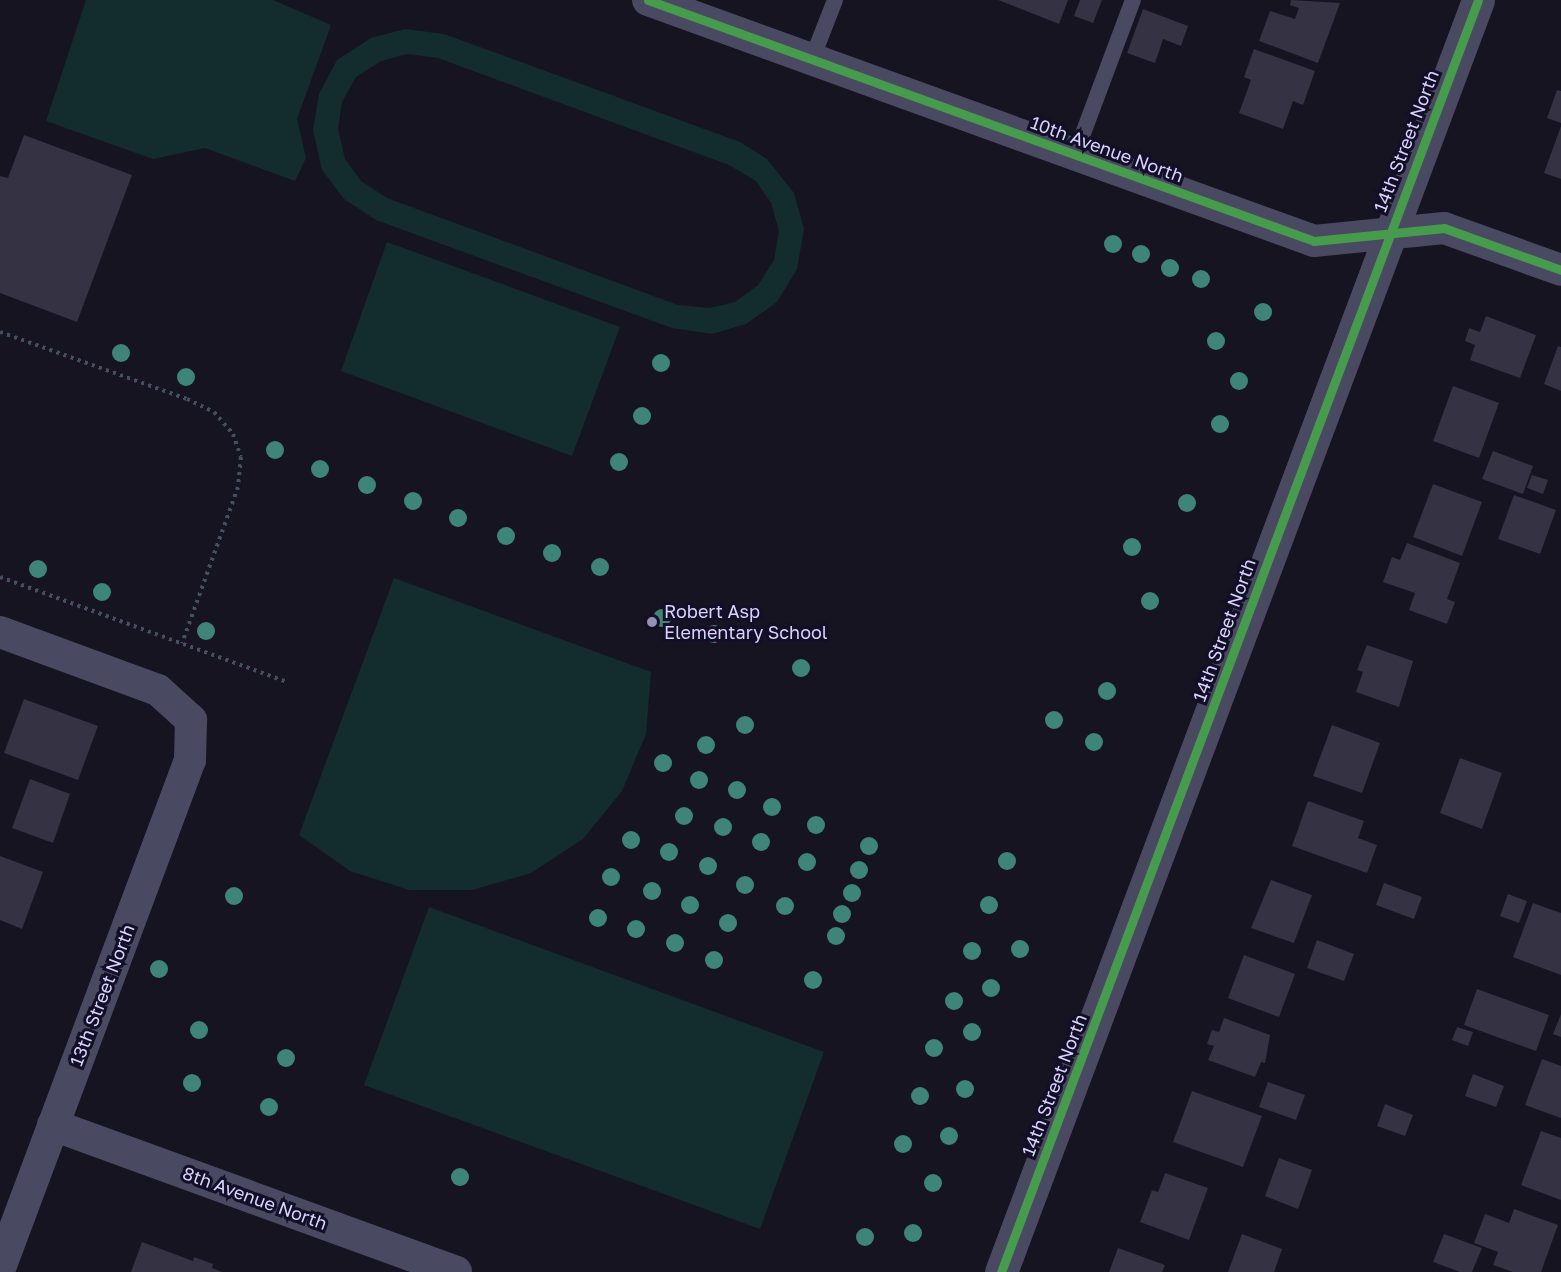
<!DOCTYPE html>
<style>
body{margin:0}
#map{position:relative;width:1561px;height:1272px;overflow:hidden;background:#161421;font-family:"Golos Text",sans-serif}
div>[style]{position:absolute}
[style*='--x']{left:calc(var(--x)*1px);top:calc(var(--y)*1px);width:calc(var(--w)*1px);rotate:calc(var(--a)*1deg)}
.green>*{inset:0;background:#132c2d}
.building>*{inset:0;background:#343243}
.path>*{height:4px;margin-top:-2px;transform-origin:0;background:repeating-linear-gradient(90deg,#44505f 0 3px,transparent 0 7.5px)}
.service>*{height:16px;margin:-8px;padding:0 8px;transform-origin:8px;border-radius:8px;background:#4a4962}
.minor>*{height:32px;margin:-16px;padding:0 16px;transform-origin:16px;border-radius:16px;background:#4a4962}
.tertiary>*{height:33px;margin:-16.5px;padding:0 16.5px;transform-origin:16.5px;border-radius:16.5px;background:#4a4962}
.cycleway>*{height:9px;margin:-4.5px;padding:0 4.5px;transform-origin:4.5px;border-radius:4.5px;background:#469c4c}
.trees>*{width:18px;height:18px;margin:-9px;border-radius:50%;background:#3e8478}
.dots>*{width:16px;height:16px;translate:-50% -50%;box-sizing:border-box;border:3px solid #130f26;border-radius:50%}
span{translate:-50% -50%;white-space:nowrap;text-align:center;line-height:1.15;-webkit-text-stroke:6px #130f26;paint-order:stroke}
.street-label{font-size:18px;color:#d9d4ff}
.poi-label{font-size:18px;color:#d9d4ff}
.left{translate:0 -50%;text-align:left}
</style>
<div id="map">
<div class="green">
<i style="clip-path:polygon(86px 0,273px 0,331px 25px,297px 119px,306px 158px,295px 181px,205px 148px,153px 159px,46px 121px)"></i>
<i style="clip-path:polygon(evenodd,405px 29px,444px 34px,740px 142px,767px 159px,794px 193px,804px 229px,797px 269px,777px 302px,746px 324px,712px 334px,672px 328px,376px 220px,344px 199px,322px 170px,313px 130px,319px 94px,337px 60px,371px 38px,405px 29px,407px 54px,438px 58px,729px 165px,756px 181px,771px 203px,779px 231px,774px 260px,758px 285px,735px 302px,710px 308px,678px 305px,387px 198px,361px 181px,345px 159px,338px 129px,342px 102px,356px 77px,381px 61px,407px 54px)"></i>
<i style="clip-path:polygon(387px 242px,620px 327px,572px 456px,341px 371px)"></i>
<i style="clip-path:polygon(394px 578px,651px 672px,646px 734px,622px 791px,583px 839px,531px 873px,472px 890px,409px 890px,350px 871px,299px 835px)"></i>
<i style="clip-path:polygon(429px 907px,824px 1052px,760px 1229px,364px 1085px)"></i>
</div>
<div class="building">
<i style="clip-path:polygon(998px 0,1068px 0,1059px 24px)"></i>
<i style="clip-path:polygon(1080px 0,1102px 0,1093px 23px,1074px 16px)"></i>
<i style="clip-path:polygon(1291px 0,1340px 3px,1318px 63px,1259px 41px,1270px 11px,1295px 19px,1299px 8px,1290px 5px)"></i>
<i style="clip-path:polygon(1143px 9px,1188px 26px,1181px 46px,1163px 39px,1155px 63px,1127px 53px)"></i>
<i style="clip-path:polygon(1254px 49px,1315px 71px,1303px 105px,1293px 101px,1283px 129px,1239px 113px,1251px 80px,1244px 77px)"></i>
<i style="clip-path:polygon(1557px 90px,1561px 91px,1561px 123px,1547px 118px)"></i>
<i style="clip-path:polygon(1561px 126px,1561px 179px,1544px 173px)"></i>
<i style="clip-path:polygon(24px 135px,132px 175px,77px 322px,0 293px,0 176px,8px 178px)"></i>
<i style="clip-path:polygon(1486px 316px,1536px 335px,1520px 378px,1470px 360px,1475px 345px,1465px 341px,1469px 328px,1480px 332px)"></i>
<i style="clip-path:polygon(1558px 346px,1561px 347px,1561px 391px,1544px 384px)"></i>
<i style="clip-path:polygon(1453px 386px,1499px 403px,1479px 458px,1433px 441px)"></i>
<i style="clip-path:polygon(1493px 451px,1533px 466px,1523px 494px,1482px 479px)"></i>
<i style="clip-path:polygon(1532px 475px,1548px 480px,1543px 494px,1527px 488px)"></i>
<i style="clip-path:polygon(1433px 484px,1482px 502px,1462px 556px,1413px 537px)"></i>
<i style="clip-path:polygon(1514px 495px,1556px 510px,1540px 554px,1498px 539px)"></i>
<i style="clip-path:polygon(1407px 543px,1460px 563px,1447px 599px,1455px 602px,1447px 624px,1409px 610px,1415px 593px,1383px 582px,1392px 557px,1400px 560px)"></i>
<i style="clip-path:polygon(1367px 645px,1413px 661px,1399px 707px,1356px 692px,1363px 672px,1357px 670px)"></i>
<i style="clip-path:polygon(24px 699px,98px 726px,78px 780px,4px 753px)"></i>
<i style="clip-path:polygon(1332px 725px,1380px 743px,1362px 793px,1313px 776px)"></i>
<i style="clip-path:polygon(1460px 758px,1502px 773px,1482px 829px,1440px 813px)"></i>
<i style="clip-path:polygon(30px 779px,70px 794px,53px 843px,12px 828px)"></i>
<i style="clip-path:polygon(1308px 801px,1364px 821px,1358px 838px,1377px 845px,1367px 873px,1292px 846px)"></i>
<i style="clip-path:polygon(0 856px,43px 872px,22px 929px,0 920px)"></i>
<i style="clip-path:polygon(1271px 880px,1312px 895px,1294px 943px,1251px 928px)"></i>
<i style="clip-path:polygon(1384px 883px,1422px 897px,1414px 919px,1376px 905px)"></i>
<i style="clip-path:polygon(1508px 894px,1527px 901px,1519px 923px,1500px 916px)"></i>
<i style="clip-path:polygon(1533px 903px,1561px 913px,1561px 975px,1513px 957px)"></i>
<i style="clip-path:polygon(1317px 940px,1354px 954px,1344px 981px,1307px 968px)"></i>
<i style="clip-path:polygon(1244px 955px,1295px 974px,1279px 1017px,1228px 998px)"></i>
<i style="clip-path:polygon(1477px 989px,1549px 1015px,1536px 1051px,1464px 1025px)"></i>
<i style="clip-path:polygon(1561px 1014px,1561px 1037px,1553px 1034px)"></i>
<i style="clip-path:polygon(1224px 1018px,1270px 1035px,1265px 1063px,1261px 1062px,1255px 1077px,1208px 1060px,1214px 1046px,1207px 1044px,1212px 1030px,1219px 1032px)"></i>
<i style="clip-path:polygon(1457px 1027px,1473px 1032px,1468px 1046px,1452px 1040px)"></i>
<i style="clip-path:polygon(1542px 1059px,1561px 1066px,1561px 1118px,1525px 1105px)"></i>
<i style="clip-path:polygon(1473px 1074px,1504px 1086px,1496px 1107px,1465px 1096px)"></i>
<i style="clip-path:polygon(1268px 1082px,1305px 1095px,1296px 1120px,1259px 1107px)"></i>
<i style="clip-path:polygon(1192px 1091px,1262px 1116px,1243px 1167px,1173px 1142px)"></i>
<i style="clip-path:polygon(1385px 1104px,1413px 1115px,1405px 1136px,1377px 1126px)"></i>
<i style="clip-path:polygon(1541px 1131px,1561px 1138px,1561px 1200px,1521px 1185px)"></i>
<i style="clip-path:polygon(1279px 1158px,1312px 1170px,1298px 1209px,1265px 1196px)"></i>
<i style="clip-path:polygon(1165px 1173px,1208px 1188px,1189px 1240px,1140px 1222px,1152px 1190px,1158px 1192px)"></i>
<i style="clip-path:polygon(1514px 1209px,1558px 1225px,1541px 1272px,1513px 1272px,1493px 1265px,1498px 1252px,1474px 1243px,1485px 1214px,1509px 1223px)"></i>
<i style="clip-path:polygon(1242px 1234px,1282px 1249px,1274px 1272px,1228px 1272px)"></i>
<i style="clip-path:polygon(1444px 1234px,1482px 1248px,1472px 1272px,1460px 1272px,1433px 1262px)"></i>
<i style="clip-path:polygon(142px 1242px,193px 1261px,194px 1257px,213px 1264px,212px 1268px,222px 1272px,131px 1272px)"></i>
<i style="clip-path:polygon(1118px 1248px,1165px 1265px,1162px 1272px,1109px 1272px)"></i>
</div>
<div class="path">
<i style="--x:0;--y:332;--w:199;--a:19.7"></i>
<i style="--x:187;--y:399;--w:30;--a:26"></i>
<i style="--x:214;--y:412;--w:29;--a:49"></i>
<i style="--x:233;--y:434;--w:24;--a:71"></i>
<i style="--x:241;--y:457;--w:30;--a:96"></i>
<i style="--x:238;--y:487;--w:166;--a:109.7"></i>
<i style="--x:0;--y:577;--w:306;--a:20.1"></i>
</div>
<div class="service">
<i style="--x:812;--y:59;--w:63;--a:-68.7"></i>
<i style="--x:1075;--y:155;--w:165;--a:-69.5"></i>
</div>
<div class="minor">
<i style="--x:648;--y:0;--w:708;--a:19.89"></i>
<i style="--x:1314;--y:241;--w:131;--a:-5.7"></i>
<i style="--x:1444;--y:228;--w:124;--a:19.7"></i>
<i style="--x:0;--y:632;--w:168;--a:20.2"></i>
<i style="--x:158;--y:690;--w:45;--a:42.3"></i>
<i style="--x:191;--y:720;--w:40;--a:91.4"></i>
<i style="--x:190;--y:760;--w:542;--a:110.51"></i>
<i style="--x:53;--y:1125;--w:429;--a:20"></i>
</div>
<div class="tertiary">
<i style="--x:1001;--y:1272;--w:1358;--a:-69.44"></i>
</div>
<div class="cycleway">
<i style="--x:648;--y:0;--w:708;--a:19.89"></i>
<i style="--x:1314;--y:241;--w:131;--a:-5.7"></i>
<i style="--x:1444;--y:228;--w:124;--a:19.7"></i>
<i style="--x:1001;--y:1272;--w:1358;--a:-69.44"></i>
</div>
<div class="trees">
<i style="left:1113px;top:244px"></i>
<i style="left:1141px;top:254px"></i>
<i style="left:1170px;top:268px"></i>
<i style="left:1201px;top:279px"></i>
<i style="left:1263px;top:312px"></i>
<i style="left:1216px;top:341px"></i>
<i style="left:121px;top:353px"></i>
<i style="left:661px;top:363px"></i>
<i style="left:186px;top:377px"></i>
<i style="left:1239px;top:381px"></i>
<i style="left:642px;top:416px"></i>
<i style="left:1220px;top:424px"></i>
<i style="left:275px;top:450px"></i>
<i style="left:619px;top:462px"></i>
<i style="left:320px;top:469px"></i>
<i style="left:367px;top:485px"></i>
<i style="left:413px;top:501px"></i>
<i style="left:1187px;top:503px"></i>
<i style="left:458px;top:518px"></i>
<i style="left:506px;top:536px"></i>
<i style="left:1132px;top:547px"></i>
<i style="left:552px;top:553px"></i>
<i style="left:600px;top:567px"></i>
<i style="left:38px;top:569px"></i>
<i style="left:102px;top:592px"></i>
<i style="left:1150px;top:601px"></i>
<i style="left:662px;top:618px"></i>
<i style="left:206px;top:631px"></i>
<i style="left:714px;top:634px"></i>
<i style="left:801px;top:668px"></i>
<i style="left:1107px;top:691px"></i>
<i style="left:1054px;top:720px"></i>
<i style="left:745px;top:725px"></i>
<i style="left:1094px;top:742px"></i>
<i style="left:706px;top:745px"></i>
<i style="left:663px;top:763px"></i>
<i style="left:699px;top:780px"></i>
<i style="left:737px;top:790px"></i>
<i style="left:772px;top:807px"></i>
<i style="left:684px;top:816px"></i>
<i style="left:816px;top:825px"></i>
<i style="left:723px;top:827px"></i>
<i style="left:631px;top:840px"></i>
<i style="left:761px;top:842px"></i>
<i style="left:869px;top:846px"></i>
<i style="left:669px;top:852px"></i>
<i style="left:1007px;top:861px"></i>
<i style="left:807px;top:862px"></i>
<i style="left:708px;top:866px"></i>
<i style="left:859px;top:870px"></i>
<i style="left:611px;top:877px"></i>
<i style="left:745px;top:885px"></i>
<i style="left:652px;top:891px"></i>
<i style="left:852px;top:893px"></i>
<i style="left:234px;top:896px"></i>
<i style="left:690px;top:905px"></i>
<i style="left:989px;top:905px"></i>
<i style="left:785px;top:906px"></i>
<i style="left:842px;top:914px"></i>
<i style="left:598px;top:918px"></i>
<i style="left:728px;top:923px"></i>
<i style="left:636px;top:929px"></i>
<i style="left:836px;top:936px"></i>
<i style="left:675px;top:943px"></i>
<i style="left:1020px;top:949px"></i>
<i style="left:972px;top:951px"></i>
<i style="left:714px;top:960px"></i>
<i style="left:159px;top:969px"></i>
<i style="left:813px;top:980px"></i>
<i style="left:991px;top:988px"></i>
<i style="left:954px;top:1001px"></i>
<i style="left:199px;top:1030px"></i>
<i style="left:972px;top:1032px"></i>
<i style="left:934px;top:1048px"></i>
<i style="left:286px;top:1058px"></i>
<i style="left:192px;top:1083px"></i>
<i style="left:965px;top:1089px"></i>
<i style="left:920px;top:1096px"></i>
<i style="left:269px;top:1107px"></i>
<i style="left:949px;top:1136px"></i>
<i style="left:903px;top:1144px"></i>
<i style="left:460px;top:1177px"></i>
<i style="left:933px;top:1183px"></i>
<i style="left:913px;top:1233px"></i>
<i style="left:865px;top:1237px"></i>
</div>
<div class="dots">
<i style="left:652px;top:622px;background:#9591b1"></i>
</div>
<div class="street-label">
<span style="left:1406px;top:141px;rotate:-69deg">14th Street North</span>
<span style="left:1107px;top:149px;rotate:20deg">10th Avenue North</span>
<span style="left:1224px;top:630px;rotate:-70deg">14th Street North</span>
<span style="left:102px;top:995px;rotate:-69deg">13th Street North</span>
<span style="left:1054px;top:1085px;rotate:-69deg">14th Street North</span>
<span style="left:255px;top:1198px;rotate:20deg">8th Avenue North</span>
</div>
<div class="poi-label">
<span class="left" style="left:664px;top:622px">Robert Asp<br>Elementary School</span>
</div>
</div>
